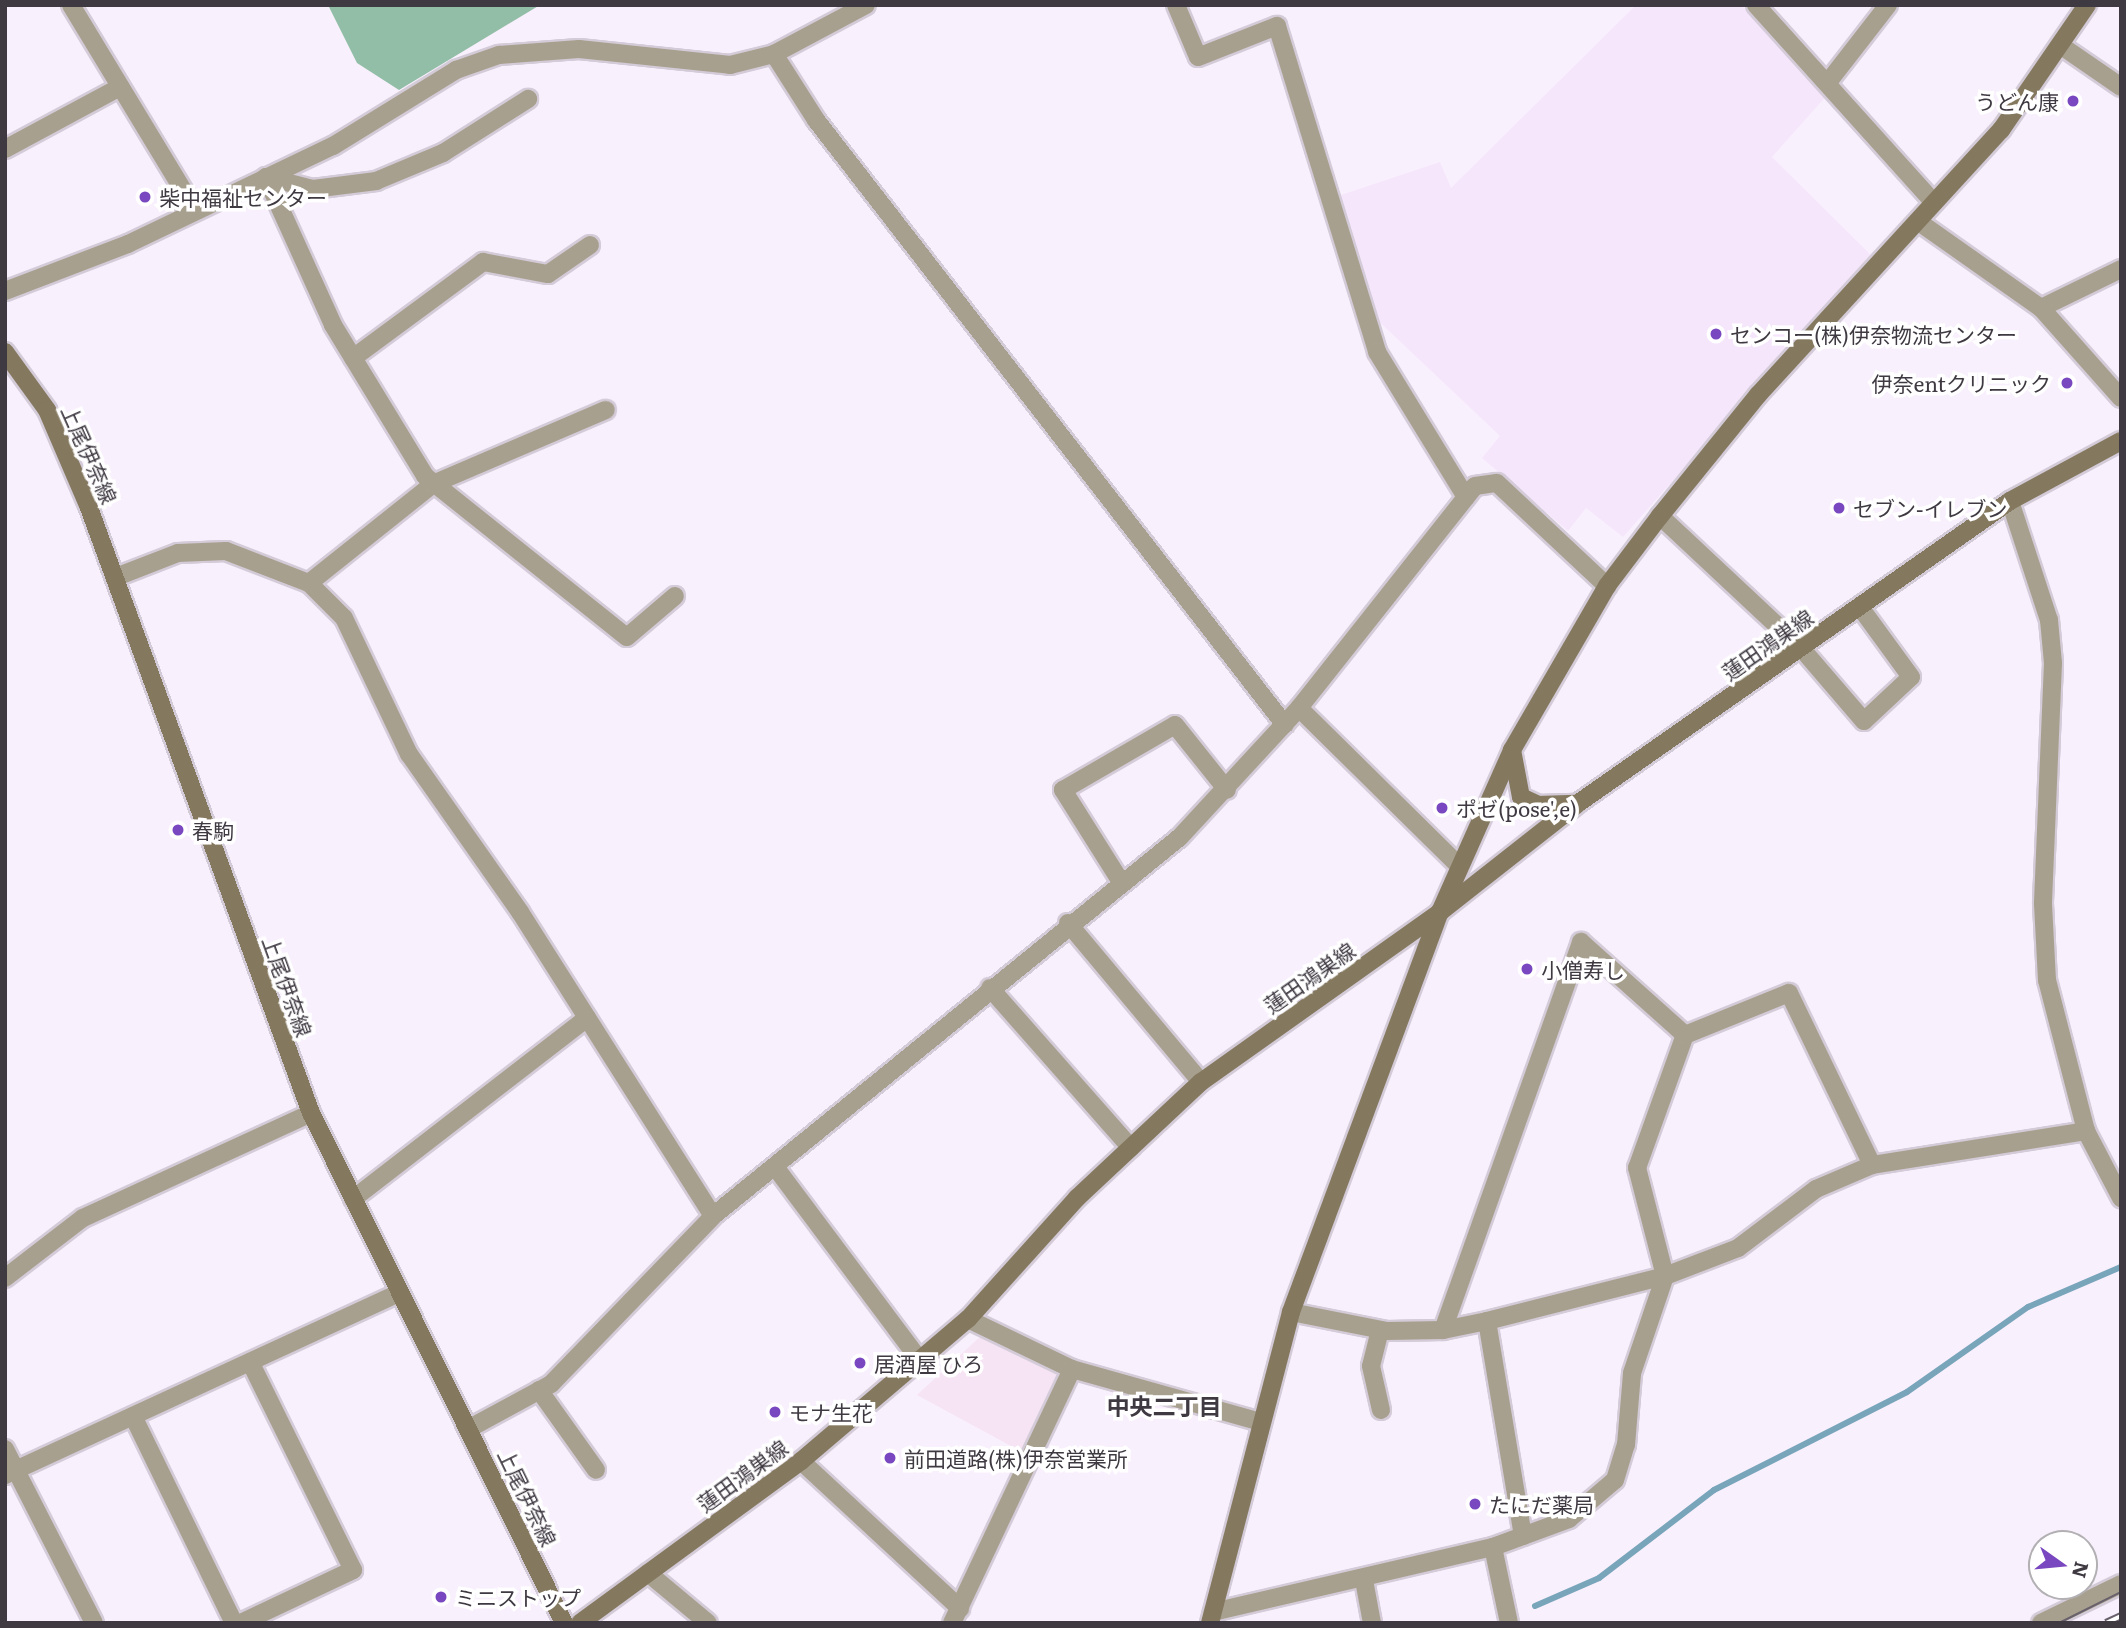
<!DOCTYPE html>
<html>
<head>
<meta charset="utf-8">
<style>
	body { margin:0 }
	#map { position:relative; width:2126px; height:1628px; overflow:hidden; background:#f9f0fd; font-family:Literata,"Noto Sans JP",serif }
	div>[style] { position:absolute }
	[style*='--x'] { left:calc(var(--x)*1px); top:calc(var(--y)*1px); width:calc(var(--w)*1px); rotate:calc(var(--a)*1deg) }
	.commercial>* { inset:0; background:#f6e3f4 }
	.built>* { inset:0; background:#f5e6fc }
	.forest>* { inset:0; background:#92bea7 }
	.stream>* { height:6px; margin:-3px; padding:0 3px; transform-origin:3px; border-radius:3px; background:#79a5bb }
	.roads { filter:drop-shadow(2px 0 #d4cbd8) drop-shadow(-2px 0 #d4cbd8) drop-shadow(0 2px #d4cbd8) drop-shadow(0 -2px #d4cbd8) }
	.street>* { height:18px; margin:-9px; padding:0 9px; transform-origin:9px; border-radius:9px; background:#a8a08f }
	.secondary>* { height:18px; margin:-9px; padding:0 9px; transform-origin:9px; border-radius:9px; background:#84785f }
	.tram>* { height:2px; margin:-1px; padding:0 1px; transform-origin:1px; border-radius:1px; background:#68616b }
	.rail>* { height:8px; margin-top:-4px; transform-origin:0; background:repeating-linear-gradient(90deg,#fff 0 16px,#68616b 0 32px); box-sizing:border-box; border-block:2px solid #68616b }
	.dots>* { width:19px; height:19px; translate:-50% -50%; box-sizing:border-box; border:4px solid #fff; border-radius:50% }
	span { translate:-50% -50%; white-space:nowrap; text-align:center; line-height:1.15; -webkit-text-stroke:7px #fff; paint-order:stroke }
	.poi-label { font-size:21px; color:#3f3942 }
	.right { translate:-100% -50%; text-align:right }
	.left { translate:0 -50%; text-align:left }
	.street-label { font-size:21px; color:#3f3942 }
	.neighbourhood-label { font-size:23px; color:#3f3942; font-weight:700 }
	.frame { position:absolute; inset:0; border:7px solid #3f3942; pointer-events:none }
	.north { position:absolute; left:2028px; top:1530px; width:70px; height:70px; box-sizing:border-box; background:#fff; border:2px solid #b2b0b3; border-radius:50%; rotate:105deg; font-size:19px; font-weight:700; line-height:28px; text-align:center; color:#3f3942 }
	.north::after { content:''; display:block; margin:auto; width:24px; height:32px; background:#7947bf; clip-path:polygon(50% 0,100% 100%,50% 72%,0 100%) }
</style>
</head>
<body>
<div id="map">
	<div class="commercial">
		<i style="clip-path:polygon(982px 1335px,1055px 1367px,1059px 1376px,1022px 1452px,917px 1395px)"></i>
	</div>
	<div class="built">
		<i style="clip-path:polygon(1636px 5px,1741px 5px,1829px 93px,1772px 157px,1872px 256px,1623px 537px,1586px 508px,1568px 531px,1482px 458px,1500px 436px,1370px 313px,1335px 197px,1440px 162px,1451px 188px)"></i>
	</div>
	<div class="forest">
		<i style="clip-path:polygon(328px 5px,540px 5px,399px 90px,357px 63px)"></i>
	</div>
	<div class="stream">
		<i style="--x:1535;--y:1606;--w:70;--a:-23.6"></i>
		<i style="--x:1599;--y:1578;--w:145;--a:-37.4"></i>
		<i style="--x:1714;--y:1490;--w:216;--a:-26.9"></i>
		<i style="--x:1907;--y:1392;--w:148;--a:-35.1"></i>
		<i style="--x:2028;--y:1307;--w:101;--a:-23.3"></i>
	</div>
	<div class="roads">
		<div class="street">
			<i style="--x:71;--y:5;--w:240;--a:58.8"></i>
			<i style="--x:1176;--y:5;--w:56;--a:67.1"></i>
			<i style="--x:1198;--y:57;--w:85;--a:-21.4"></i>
			<i style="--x:1277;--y:26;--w:341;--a:72.9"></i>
			<i style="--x:1377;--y:352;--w:170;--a:58.5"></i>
			<i style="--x:1756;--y:5;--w:266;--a:48"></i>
			<i style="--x:2060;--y:45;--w:74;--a:34.5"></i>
			<i style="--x:774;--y:54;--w:78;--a:57.5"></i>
			<i style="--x:816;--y:120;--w:765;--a:52.22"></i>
			<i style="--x:1829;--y:81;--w:96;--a:-52.2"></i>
			<i style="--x:5;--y:149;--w:131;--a:-28.3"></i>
			<i style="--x:266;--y:177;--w:162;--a:65.6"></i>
			<i style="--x:333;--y:325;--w:177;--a:58.6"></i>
			<i style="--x:425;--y:476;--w:258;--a:38.6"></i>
			<i style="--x:627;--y:637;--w:63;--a:-40.5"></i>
			<i style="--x:266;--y:177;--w:49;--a:14.3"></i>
			<i style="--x:313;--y:189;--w:64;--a:-7.2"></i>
			<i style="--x:376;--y:181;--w:73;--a:-22.7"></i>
			<i style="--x:443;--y:153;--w:101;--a:-32.4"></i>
			<i style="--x:1919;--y:222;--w:149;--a:35.2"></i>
			<i style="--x:2041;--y:308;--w:120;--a:48.4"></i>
			<i style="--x:5;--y:291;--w:132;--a:-20.9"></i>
			<i style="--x:128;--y:244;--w:227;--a:-25.6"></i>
			<i style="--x:333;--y:146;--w:145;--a:-31.7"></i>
			<i style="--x:456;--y:70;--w:46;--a:-19.2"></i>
			<i style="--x:499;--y:55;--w:80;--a:-4.3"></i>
			<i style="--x:579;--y:49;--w:152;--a:6"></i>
			<i style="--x:730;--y:65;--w:45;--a:-14"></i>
			<i style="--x:774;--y:54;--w:104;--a:-28"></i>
			<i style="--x:2041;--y:308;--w:89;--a:-26"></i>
			<i style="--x:353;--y:358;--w:162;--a:-36.4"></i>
			<i style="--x:483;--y:262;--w:66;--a:10.5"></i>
			<i style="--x:548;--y:274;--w:51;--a:-34.6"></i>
			<i style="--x:2010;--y:501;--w:125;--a:71.9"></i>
			<i style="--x:2049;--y:620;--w:43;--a:84.7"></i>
			<i style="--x:2053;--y:663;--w:241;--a:92.4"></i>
			<i style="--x:2043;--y:904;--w:76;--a:87"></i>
			<i style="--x:2047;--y:980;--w:156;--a:75.5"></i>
			<i style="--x:2086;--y:1131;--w:76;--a:62.4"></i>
			<i style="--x:1660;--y:516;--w:195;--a:43.1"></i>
			<i style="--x:1802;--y:649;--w:95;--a:49.3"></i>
			<i style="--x:1864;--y:721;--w:64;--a:-43.1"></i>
			<i style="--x:1911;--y:677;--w:87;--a:-126.1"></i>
			<i style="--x:116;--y:577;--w:66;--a:-21.2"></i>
			<i style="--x:178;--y:553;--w:48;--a:-2.4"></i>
			<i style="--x:226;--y:551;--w:89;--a:21.1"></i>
			<i style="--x:309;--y:583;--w:49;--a:45"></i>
			<i style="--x:344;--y:618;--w:151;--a:64.5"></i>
			<i style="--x:409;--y:754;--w:193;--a:54.9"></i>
			<i style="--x:520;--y:912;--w:360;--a:57.6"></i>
			<i style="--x:309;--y:583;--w:159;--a:-38.6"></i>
			<i style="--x:433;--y:484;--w:188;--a:-23.2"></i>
			<i style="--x:1299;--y:708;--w:225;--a:44.6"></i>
			<i style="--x:1121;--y:882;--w:109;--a:-122.2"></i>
			<i style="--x:1063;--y:790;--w:129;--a:-30.1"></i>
			<i style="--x:1175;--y:725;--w:83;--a:51.3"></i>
			<i style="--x:1068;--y:923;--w:207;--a:50.1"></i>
			<i style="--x:990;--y:988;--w:213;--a:48.6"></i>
			<i style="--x:776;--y:1168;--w:239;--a:53.2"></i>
			<i style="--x:353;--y:1199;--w:296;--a:-37.7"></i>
			<i style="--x:5;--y:1278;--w:98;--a:-37.6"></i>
			<i style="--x:83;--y:1218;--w:251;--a:-24.7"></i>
			<i style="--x:1291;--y:1312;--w:98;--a:11.2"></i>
			<i style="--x:1387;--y:1331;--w:56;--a:-1"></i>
			<i style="--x:1443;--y:1330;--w:45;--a:-11.6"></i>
			<i style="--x:1487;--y:1321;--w:184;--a:-14.2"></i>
			<i style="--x:1665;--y:1276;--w:78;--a:-21"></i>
			<i style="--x:1738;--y:1248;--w:98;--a:-37.1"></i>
			<i style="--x:1816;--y:1189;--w:61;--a:-23.2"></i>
			<i style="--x:1872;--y:1165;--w:217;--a:-9"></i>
			<i style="--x:968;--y:1319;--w:115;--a:25.7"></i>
			<i style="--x:1072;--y:1369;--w:195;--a:15.7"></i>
			<i style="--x:1487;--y:1321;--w:218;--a:80.5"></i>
			<i style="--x:1380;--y:1330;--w:37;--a:104"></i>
			<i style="--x:1371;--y:1366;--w:45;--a:77.2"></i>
			<i style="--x:1443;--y:1330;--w:412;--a:-70.4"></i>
			<i style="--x:1581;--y:942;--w:140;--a:41.8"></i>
			<i style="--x:539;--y:1390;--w:98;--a:54.5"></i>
			<i style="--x:133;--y:1416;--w:230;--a:64"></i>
			<i style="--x:470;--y:1428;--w:92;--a:-28.5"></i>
			<i style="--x:551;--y:1384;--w:233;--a:-46"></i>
			<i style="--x:713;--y:1216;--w:601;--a:-39.06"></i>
			<i style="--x:1180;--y:837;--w:176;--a:-47.3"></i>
			<i style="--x:1299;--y:708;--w:283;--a:-51.6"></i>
			<i style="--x:1475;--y:486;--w:22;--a:-8"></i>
			<i style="--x:1497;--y:483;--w:151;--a:43.1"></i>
			<i style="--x:5;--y:1449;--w:195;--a:62.9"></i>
			<i style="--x:801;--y:1461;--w:217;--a:42.8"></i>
			<i style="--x:5;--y:1475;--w:433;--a:-24.8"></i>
			<i style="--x:1493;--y:1547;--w:78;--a:78.1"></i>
			<i style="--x:648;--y:1573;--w:78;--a:39.8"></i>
			<i style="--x:1364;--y:1580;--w:44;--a:79.5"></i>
			<i style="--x:1213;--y:1612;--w:287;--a:-13.1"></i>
			<i style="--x:1493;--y:1547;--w:81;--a:-20.2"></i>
			<i style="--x:1569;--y:1519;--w:60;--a:-40.3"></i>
			<i style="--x:1615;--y:1480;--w:37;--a:-73"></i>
			<i style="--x:1626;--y:1445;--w:72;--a:-85.2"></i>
			<i style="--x:1632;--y:1373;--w:102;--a:-71.2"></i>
			<i style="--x:1665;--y:1276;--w:112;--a:-104.5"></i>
			<i style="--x:1637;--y:1168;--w:141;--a:-70.2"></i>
			<i style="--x:1685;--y:1035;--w:112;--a:-22"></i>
			<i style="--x:1789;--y:993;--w:191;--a:64.2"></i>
			<i style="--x:241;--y:1623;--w:124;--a:-25.3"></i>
			<i style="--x:353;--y:1570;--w:232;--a:-116.3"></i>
			<i style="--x:952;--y:1623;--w:281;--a:-64.7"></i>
			<i style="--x:2041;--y:1623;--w:89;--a:-26"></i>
		</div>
		<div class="secondary">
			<i style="--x:5;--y:352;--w:72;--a:54.1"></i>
			<i style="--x:47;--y:410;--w:103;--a:66.7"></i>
			<i style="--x:88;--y:505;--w:648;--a:69.86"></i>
			<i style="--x:311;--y:1113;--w:569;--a:63.61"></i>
			<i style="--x:1512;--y:750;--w:48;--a:79.2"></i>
			<i style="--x:1521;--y:797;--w:19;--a:25"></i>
			<i style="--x:1538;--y:805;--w:38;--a:-2"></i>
			<i style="--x:580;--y:1623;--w:274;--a:-36.2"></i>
			<i style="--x:801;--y:1461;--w:219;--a:-40.4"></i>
			<i style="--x:968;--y:1319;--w:163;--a:-48"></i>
			<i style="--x:1077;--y:1198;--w:170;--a:-43.1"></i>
			<i style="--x:1201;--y:1082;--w:293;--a:-35.4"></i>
			<i style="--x:1440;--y:912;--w:174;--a:-38.2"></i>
			<i style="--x:1577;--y:804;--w:528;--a:-34.98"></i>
			<i style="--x:2010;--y:501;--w:126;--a:-28.4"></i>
			<i style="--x:1210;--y:1623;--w:321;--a:-75.4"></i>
			<i style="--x:1291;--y:1312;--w:427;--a:-69.6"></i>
			<i style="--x:1440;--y:912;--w:177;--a:-66"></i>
			<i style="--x:1512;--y:750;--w:190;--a:-59.9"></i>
			<i style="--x:1607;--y:586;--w:88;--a:-52.9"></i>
			<i style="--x:1660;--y:516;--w:156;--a:-51"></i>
			<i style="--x:1758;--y:395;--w:360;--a:-47.5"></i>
			<i style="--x:2001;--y:130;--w:152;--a:-55.5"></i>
		</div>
	</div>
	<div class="tram">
		<i style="--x:2059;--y:1623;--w:69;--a:-26.6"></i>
	</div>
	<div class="rail">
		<i style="--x:2106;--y:1623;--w:17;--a:-25"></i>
	</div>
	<div class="dots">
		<i style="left:2073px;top:101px;background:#7947bf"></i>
		<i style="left:145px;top:197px;background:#7947bf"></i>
		<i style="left:1716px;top:334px;background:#7947bf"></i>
		<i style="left:2067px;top:383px;background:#7947bf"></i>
		<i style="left:1839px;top:508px;background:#7947bf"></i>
		<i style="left:1442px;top:808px;background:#7947bf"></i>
		<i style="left:178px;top:830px;background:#7947bf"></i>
		<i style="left:1527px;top:969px;background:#7947bf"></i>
		<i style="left:860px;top:1363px;background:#7947bf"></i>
		<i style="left:775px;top:1412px;background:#7947bf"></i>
		<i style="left:890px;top:1458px;background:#7947bf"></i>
		<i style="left:1475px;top:1504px;background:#7947bf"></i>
		<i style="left:441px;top:1597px;background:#7947bf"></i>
	</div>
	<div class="poi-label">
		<span class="right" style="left:2059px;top:101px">うどん康</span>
		<span class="left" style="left:159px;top:197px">柴中福祉センター</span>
		<span class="left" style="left:1730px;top:334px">センコー(株)伊奈物流センター</span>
		<span class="right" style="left:2051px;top:383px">伊奈entクリニック</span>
		<span class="left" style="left:1853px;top:508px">セブン-イレブン</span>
		<span class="left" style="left:1456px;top:808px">ポゼ(pose',e)</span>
		<span class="left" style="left:192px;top:830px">春駒</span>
		<span class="left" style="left:1541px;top:969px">小僧寿し</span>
		<span class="left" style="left:874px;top:1363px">居酒屋 ひろ</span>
		<span class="left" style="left:789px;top:1412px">モナ生花</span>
		<span class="left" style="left:904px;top:1458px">前田道路(株)伊奈営業所</span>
		<span class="left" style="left:1489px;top:1504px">たにだ薬局</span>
		<span class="left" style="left:455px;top:1597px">ミニストップ</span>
	</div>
	<div class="street-label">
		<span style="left:90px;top:454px;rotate:66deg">上尾伊奈線</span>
		<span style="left:1767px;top:644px;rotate:-35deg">蓮田鴻巣線</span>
		<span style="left:1309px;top:977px;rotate:-35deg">蓮田鴻巣線</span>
		<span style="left:288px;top:986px;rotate:70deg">上尾伊奈線</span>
		<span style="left:742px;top:1475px;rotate:-36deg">蓮田鴻巣線</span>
		<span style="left:528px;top:1497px;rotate:64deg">上尾伊奈線</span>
	</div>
	<div class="neighbourhood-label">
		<span style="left:1164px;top:1405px">中央二丁目</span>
	</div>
	<div class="frame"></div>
	<div class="north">N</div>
</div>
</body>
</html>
